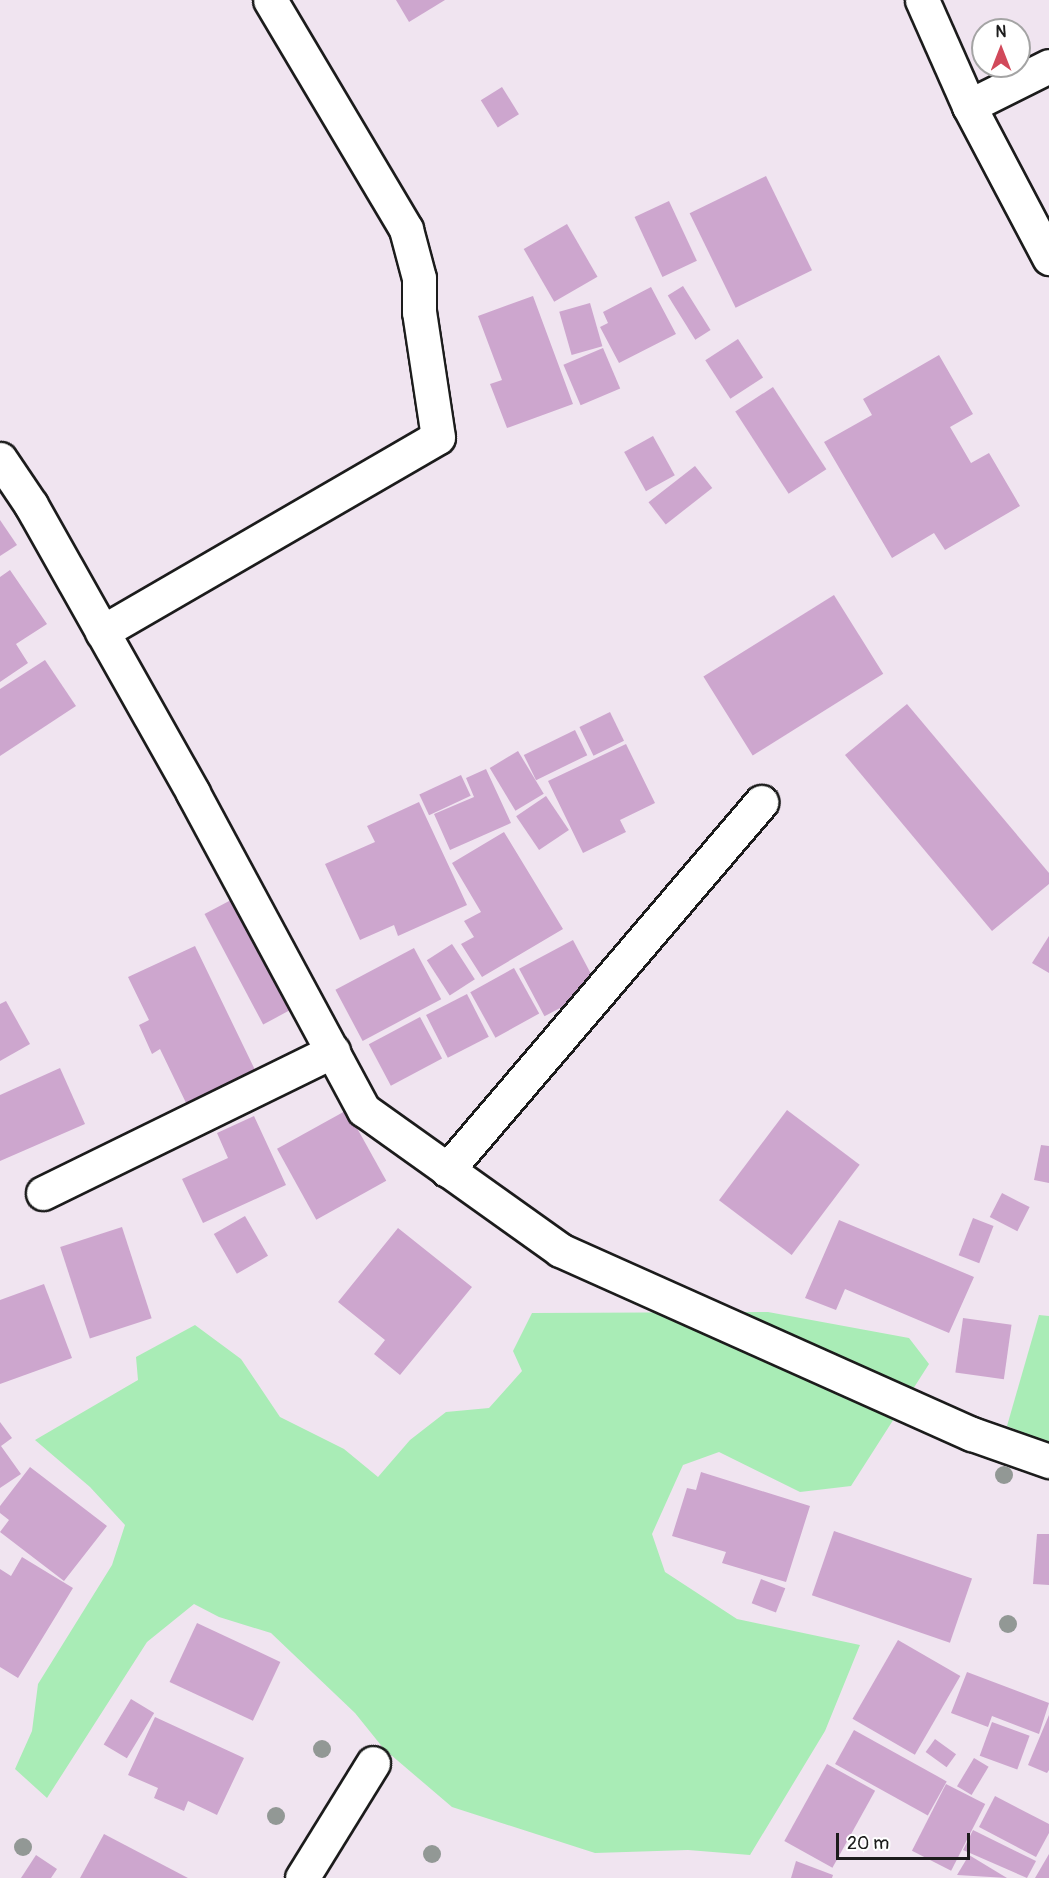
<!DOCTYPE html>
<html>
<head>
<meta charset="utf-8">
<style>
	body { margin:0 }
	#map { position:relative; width:1049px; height:1878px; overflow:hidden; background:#f0e4f0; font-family:Pangolin,sans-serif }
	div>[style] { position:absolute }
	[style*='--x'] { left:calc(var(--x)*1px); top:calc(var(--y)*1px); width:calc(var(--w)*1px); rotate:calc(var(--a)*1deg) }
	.green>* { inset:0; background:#a9ecb6 }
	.building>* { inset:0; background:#cda6ce; transform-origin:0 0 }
	.roads { filter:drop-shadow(2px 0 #1c1c1c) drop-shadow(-2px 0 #1c1c1c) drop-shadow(0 2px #1c1c1c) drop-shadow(0 -2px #1c1c1c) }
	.minor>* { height:33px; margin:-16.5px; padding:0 16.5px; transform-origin:16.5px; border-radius:16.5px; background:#fff }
	.trees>* { width:18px; height:18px; margin:-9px; border-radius:50%; background:#929895 }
	span { translate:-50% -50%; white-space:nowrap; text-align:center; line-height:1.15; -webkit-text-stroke:4.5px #fff; paint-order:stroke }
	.north { position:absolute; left:971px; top:18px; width:60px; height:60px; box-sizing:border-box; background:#fff; border:2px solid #a4a4a4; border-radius:50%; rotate:0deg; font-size:16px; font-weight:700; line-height:24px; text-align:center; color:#1c1c1c }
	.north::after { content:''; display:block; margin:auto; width:21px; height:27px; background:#d1495b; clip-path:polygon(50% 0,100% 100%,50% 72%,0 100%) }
	.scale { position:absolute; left:836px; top:1833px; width:134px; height:27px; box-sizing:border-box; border:3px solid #1c1c1c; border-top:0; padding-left:8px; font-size:18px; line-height:21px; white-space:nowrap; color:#1c1c1c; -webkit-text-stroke:4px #fff; paint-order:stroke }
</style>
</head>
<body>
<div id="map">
	<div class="green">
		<i style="clip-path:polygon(768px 1312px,909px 1338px,929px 1364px,851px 1486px,800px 1492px,719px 1452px,683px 1465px,652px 1534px,665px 1572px,737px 1619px,860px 1645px,825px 1731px,750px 1855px,688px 1850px,595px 1853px,452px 1807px,384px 1749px,355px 1713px,271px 1633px,219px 1617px,194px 1604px,147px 1642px,47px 1798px,15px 1769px,32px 1731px,38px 1684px,112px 1565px,125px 1525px,90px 1487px,35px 1440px,138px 1380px,136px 1357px,195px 1325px,241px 1359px,280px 1417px,344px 1449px,378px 1477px,410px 1440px,446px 1412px,489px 1408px,522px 1371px,513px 1351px,532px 1313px)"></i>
		<i style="clip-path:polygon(1039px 1315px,1049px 1316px,1049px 1443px,1007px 1426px)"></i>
	</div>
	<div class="building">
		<i style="clip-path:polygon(396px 0,445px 0,409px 22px)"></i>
		<i style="left:502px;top:87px;width:32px;height:25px;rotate:58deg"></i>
		<i style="left:766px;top:176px;width:105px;height:85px;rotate:64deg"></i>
		<i style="left:669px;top:201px;width:66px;height:38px;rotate:65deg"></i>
		<i style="left:567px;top:224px;width:61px;height:50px;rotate:60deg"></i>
		<i style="left:683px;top:286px;width:52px;height:18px;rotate:58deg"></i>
		<i style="clip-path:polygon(651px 287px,676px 334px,619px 363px,600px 327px,608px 323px,603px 312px)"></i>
		<i style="clip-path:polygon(533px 296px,573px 404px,507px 428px,490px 384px,502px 380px,478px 316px)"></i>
		<i style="left:590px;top:303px;width:45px;height:32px;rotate:74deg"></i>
		<i style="left:738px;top:339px;width:46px;height:39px;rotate:57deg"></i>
		<i style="left:603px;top:348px;width:44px;height:43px;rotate:67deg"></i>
		<i style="clip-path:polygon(939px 355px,973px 414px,950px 427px,971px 463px,989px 453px,1020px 506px,945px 550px,934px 533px,892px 558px,824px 442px,872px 415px,863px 399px)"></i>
		<i style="left:773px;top:387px;width:98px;height:45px;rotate:57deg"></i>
		<i style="left:653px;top:436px;width:45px;height:33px;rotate:61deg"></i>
		<i style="left:695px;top:466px;width:28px;height:59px;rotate:52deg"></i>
		<i style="clip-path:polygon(0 520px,17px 545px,0 556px)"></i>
		<i style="clip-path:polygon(10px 570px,47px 624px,16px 644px,28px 663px,0 682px,0 577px)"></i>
		<i style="left:834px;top:595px;width:93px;height:154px;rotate:58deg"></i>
		<i style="clip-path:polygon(45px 660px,76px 706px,0 756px,0 689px)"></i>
		<i style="clip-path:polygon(907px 704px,1049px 873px,1049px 884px,992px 931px,845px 755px)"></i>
		<i style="left:610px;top:712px;width:32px;height:34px;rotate:64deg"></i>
		<i style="left:575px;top:730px;width:28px;height:57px;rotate:64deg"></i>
		<i style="clip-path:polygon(626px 744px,655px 803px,620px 820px,626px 832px,583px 853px,548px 781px)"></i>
		<i style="left:518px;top:751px;width:50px;height:33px;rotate:59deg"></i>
		<i style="clip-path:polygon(486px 769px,511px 823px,450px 850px,434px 814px,474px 797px,466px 778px)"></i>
		<i style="left:461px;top:775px;width:23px;height:46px;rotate:65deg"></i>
		<i style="left:546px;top:796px;width:41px;height:36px;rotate:56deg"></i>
		<i style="clip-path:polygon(419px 802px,467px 905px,398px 936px,394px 925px,360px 940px,325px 864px,375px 842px,367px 826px)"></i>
		<i style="clip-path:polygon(504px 832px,563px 929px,482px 977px,461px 944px,474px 937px,464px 921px,481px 912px,452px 863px)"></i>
		<i style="left:231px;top:900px;width:125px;height:30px;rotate:62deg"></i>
		<i style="clip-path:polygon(1049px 936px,1049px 973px,1032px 963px)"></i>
		<i style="left:573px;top:940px;width:54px;height:61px;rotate:62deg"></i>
		<i style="left:452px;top:944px;width:42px;height:30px;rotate:57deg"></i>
		<i style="clip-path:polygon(195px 946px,257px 1074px,188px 1107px,160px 1049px,152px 1054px,139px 1025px,149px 1020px,128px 977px)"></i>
		<i style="left:414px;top:948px;width:58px;height:89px;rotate:62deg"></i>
		<i style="left:514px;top:968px;width:52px;height:50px;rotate:61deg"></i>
		<i style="left:467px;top:994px;width:48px;height:46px;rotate:63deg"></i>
		<i style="clip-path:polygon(6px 1001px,30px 1044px,0 1061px,0 1004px)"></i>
		<i style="left:420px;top:1017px;width:47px;height:58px;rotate:62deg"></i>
		<i style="clip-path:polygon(60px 1068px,85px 1124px,0 1161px,0 1095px)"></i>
		<i style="left:347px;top:1110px;width:81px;height:80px;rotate:61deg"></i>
		<i style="left:787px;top:1110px;width:91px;height:113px;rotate:37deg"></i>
		<i style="clip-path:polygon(254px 1116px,286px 1185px,203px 1223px,182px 1179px,228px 1158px,217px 1133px)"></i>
		<i style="clip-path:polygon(1041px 1145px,1049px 1146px,1049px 1183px,1034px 1180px)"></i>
		<i style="left:1002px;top:1193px;width:31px;height:27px;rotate:27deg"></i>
		<i style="left:245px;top:1216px;width:46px;height:36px;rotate:60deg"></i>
		<i style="left:973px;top:1218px;width:22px;height:40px;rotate:21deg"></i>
		<i style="clip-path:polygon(839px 1220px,974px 1277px,949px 1333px,845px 1289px,836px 1310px,805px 1298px)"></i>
		<i style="left:122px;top:1227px;width:96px;height:65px;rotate:72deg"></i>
		<i style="clip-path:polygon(398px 1228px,472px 1287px,400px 1375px,374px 1354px,385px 1340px,338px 1302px)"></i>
		<i style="clip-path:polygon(44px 1284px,72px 1358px,0 1384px,0 1300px)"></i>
		<i style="left:963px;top:1318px;width:49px;height:55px;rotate:8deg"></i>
		<i style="clip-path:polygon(0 1422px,12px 1438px,1px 1446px,21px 1474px,0 1488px)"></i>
		<i style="clip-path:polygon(30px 1467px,107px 1526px,64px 1581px,0 1532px,9px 1520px,0 1513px,0 1506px)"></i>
		<i style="clip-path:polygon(701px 1472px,810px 1506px,786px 1582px,722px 1563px,726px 1552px,672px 1536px,687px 1488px,696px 1490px)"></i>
		<i style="left:834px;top:1531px;width:146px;height:68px;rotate:19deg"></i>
		<i style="clip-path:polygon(1037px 1534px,1049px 1534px,1049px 1585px,1033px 1584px)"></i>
		<i style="clip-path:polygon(22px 1557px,73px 1588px,18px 1678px,0 1667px,0 1569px,11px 1576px)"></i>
		<i style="left:761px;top:1579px;width:26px;height:26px;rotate:21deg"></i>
		<i style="left:197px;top:1623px;width:92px;height:65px;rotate:25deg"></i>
		<i style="left:898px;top:1640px;width:72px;height:91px;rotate:30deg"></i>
		<i style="clip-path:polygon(967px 1672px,1049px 1703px,1039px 1734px,992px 1716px,988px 1727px,951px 1713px)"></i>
		<i style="left:131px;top:1699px;width:27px;height:53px;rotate:31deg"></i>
		<i style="clip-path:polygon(1049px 1715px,1049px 1770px,1047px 1773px,1028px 1765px)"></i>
		<i style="clip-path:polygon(155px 1717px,244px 1758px,217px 1815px,188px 1801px,184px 1811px,154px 1798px,158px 1788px,128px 1775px)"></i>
		<i style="left:992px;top:1722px;width:40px;height:36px;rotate:20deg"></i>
		<i style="left:854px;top:1730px;width:106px;height:39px;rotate:29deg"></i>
		<i style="left:935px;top:1739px;width:26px;height:16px;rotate:36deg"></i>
		<i style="left:974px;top:1758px;width:17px;height:33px;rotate:31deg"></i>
		<i style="left:827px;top:1764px;width:55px;height:88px;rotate:29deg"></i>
		<i style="left:946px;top:1784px;width:44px;height:75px;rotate:27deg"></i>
		<i style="clip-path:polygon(995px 1796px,1049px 1824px,1049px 1833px,1036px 1857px,979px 1827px)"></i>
		<i style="clip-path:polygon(973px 1830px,1036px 1861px,1027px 1878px,963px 1850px)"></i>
		<i style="clip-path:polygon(104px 1834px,188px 1878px,80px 1878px)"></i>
		<i style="clip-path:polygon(1049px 1854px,1049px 1878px,1035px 1878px)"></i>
		<i style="clip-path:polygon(36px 1855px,57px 1869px,51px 1878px,21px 1878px)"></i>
		<i style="clip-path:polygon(969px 1855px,1007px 1878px,957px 1875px)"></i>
		<i style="clip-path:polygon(796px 1861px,833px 1875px,832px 1878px,791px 1878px)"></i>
	</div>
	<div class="roads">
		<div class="minor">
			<i style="--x:922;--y:0;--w:116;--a:66.1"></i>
			<i style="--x:969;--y:106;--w:172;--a:62.2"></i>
			<i style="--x:969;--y:106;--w:89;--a:-26.6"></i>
			<i style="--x:0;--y:459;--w:55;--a:56"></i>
			<i style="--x:31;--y:505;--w:330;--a:60.6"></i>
			<i style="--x:193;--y:793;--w:360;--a:61.7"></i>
			<i style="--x:364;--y:1110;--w:241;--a:35.5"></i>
			<i style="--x:560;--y:1250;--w:451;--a:24.1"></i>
			<i style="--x:972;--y:1434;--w:82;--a:19.3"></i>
			<i style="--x:102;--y:632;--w:388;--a:-30.1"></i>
			<i style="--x:438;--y:437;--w:126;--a:-98.6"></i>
			<i style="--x:419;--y:312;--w:34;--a:-90"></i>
			<i style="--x:419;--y:278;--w:51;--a:-104.9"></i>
			<i style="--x:406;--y:229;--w:266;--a:-120.7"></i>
			<i style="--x:447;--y:1170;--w:484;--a:-49.5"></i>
			<i style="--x:43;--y:1193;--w:323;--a:-26.1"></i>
			<i style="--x:302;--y:1878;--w:135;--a:-58.3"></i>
		</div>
	</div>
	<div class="trees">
		<i style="left:1004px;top:1475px"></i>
		<i style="left:1008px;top:1624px"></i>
		<i style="left:322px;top:1749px"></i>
		<i style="left:276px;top:1816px"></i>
		<i style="left:23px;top:1847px"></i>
		<i style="left:432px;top:1854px"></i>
	</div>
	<div class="north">N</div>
	<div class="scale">20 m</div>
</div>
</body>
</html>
